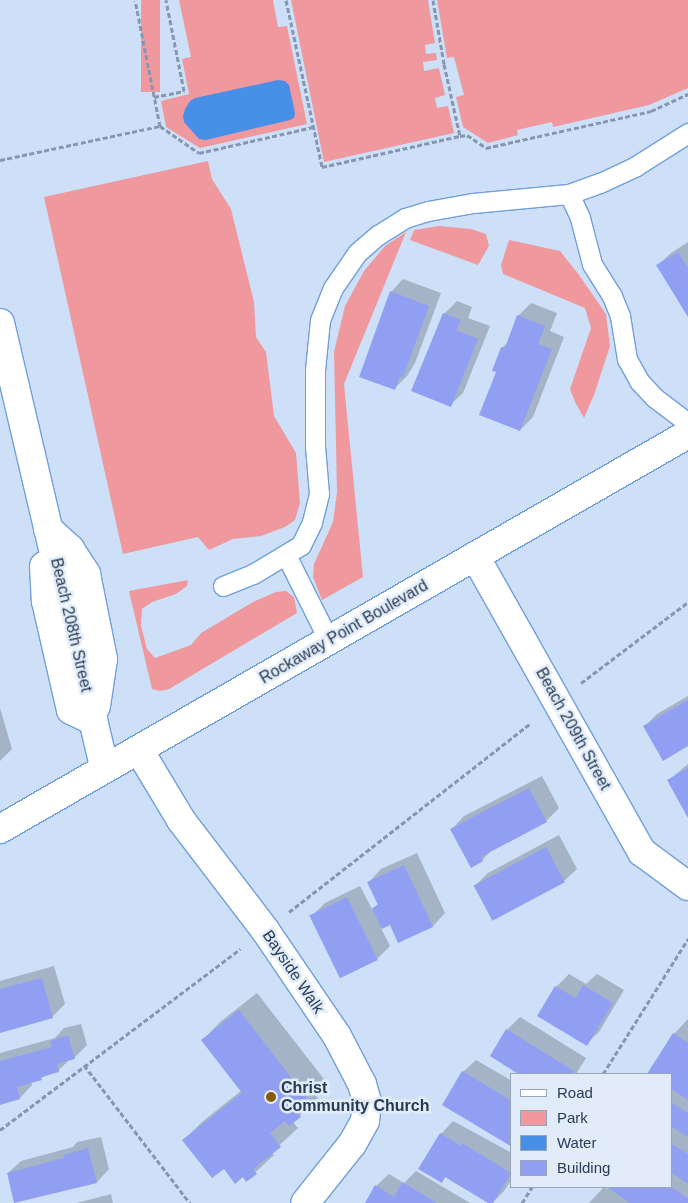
<!DOCTYPE html>
<html>
<head>
<meta charset="utf-8">
<style>
	body { margin:0 }
	#map { position:relative; width:688px; height:1203px; overflow:hidden; background:#cde0f8; font-family:Helvetica,sans-serif }
	div>[style] { position:absolute }
	[style*='--x'] { left:calc(var(--x)*1px); top:calc(var(--y)*1px); width:calc(var(--w)*1px); rotate:calc(var(--a)*1deg) }
	.green>* { inset:0; background:#ef989e; transform-origin:0 0 }
	.water>* { inset:0; background:#488fe8 }
	.shadow>* { inset:0; background:#0003 }
	.building>* { inset:0; background:#919ff2; transform-origin:0 0 }
	.path>* { height:3px; margin-top:-1.5px; transform-origin:0; background:repeating-linear-gradient(90deg,#8497af 0 5px,transparent 0 7.5px) }
	.roads { filter:drop-shadow(1px 0 #729fda) drop-shadow(-1px 0 #729fda) drop-shadow(0 1px #729fda) drop-shadow(0 -1px #729fda) }
	.lane>* { height:19px; margin:-9.5px; padding:0 9.5px; transform-origin:9.5px; border-radius:9.5px; background:#fff }
	.street>* { height:28px; margin:-14px; padding:0 14px; transform-origin:14px; border-radius:14px; background:#fff }
	.secondary>* { height:28px; margin:-14px; padding:0 14px; transform-origin:14px; border-radius:14px; background:#fff }
	.dots>* { width:14px; height:14px; translate:-50% -50%; box-sizing:border-box; border:2px solid #e2ecf8; border-radius:50% }
	span { translate:-50% -50%; white-space:nowrap; text-align:center; line-height:1.15; -webkit-text-stroke:5px #e2ecf8; paint-order:stroke }
	.street-label { font-size:16px; color:#283b54 }
	.poi-label { font-size:16px; color:#283b54; font-weight:700 }
	.left { translate:0 -50%; text-align:left }
	.legend { position:absolute; left:510px; top:1073px; width:162px; height:115px; box-sizing:border-box; background:#e2ecf8; border:1px solid #98a5b6; margin:0; padding:6px 9px; list-style:none; font-size:15px; color:#283b54 }
	.legend li { display:flex; align-items:center; gap:10px; height:25px }
	.legend b { width:25px; border:1px solid #98a5b6 }
</style>
</head>
<body>
<div id="map">
	<div class="green">
		<i style="left:141px;top:0;width:19px;height:92px"></i>
		<i style="clip-path:polygon(179px 0,273px 0,278px 27px,287px 26px,307px 124px,200px 148px,166px 127px,161px 101px,189px 94px,182px 59px,191px 57px)"></i>
		<i style="clip-path:polygon(291px 0,428px 0,435px 43px,425px 45px,426px 54px,436px 53px,437px 60px,423px 62px,424px 71px,439px 68px,445px 95px,435px 98px,437px 108px,448px 106px,454px 133px,324px 162px)"></i>
		<i style="clip-path:polygon(437px 0,688px 0,688px 88px,649px 105px,553px 127px,552px 122px,517px 130px,518px 135px,488px 143px,463px 127px,456px 97px,464px 95px,454px 57px,447px 58px)"></i>
		<i style="clip-path:polygon(208px 161px,212px 179px,231px 209px,254px 302px,256px 337px,266px 352px,274px 416px,296px 453px,300px 503px,295px 520px,285px 527px,261px 536px,233px 539px,209px 550px,198px 537px,123px 554px,44px 197px)"></i>
		<i style="clip-path:polygon(439px 226px,471px 229px,486px 234px,489px 246px,478px 265px,410px 240px,414px 230px)"></i>
		<i style="clip-path:polygon(406px 232px,344px 384px,363px 577px,322px 600px,313px 577px,314px 564px,333px 522px,337px 492px,334px 352px,345px 306px,364px 271px,385px 246px)"></i>
		<i style="clip-path:polygon(509px 240px,560px 251px,579px 275px,606px 314px,610px 346px,594px 395px,584px 418px,575px 402px,570px 389px,591px 328px,585px 308px,503px 274px,501px 265px)"></i>
		<i style="clip-path:polygon(188px 580px,187px 586px,176px 594px,152px 602px,142px 609px,141px 626px,147px 649px,155px 658px,191px 645px,201px 633px,253px 602px,276px 592px,286px 591px,294px 597px,297px 613px,169px 689px,160px 691px,152px 689px,129px 591px)"></i>
	</div>
	<div class="water">
		<i style="clip-path:polygon(278px 80px,285px 81px,289px 85px,295px 113px,294px 118px,290px 120px,206px 140px,199px 139px,184px 122px,183px 116px,185px 109px,190px 101px,195px 98px)"></i>
	</div>
	<div class="shadow">
		<i style="clip-path:polygon(688px 242px,688px 314px,658px 265px,671px 253px)"></i>
		<i style="clip-path:polygon(403px 279px,441px 293px,415px 363px,407px 376px,394px 389px,391px 292px)"></i>
		<i style="clip-path:polygon(457px 301px,472px 307px,468px 318px,490px 326px,463px 393px,450px 405px,444px 314px)"></i>
		<i style="clip-path:polygon(531px 303px,557px 313px,550px 331px,564px 337px,533px 417px,520px 430px,497px 371px,502px 348px,509px 341px,518px 316px)"></i>
		<i style="clip-path:polygon(688px 696px,688px 744px,645px 726px,657px 714px)"></i>
		<i style="clip-path:polygon(0 708px,12px 749px,0 761px)"></i>
		<i style="clip-path:polygon(688px 764px,688px 815px,669px 780px)"></i>
		<i style="clip-path:polygon(542px 776px,559px 808px,546px 821px,493px 849px,482px 860px,452px 829px,464px 816px)"></i>
		<i style="clip-path:polygon(559px 835px,577px 869px,564px 881px,475px 886px,488px 873px)"></i>
		<i style="clip-path:polygon(417px 853px,445px 913px,433px 926px,399px 941px,390px 923px,381px 928px,390px 946px,377px 959px,342px 976px,312px 916px,325px 903px,360px 886px,372px 909px,379px 903px,369px 882px,381px 869px)"></i>
		<i style="clip-path:polygon(54px 966px,65px 1004px,53px 1016px,0 1032px,0 981px)"></i>
		<i style="clip-path:polygon(569px 974px,586px 984px,597px 974px,624px 990px,599px 1032px,586px 1044px,556px 987px)"></i>
		<i style="clip-path:polygon(257px 993px,327px 1083px,315px 1095px,318px 1098px,293px 1122px,298px 1128px,272px 1152px,274px 1155px,247px 1180px,243px 1175px,224px 1167px,184px 1140px,202px 1122px,242px 1090px,203px 1040px,220px 1022px)"></i>
		<i style="clip-path:polygon(520px 1017px,586px 1058px,576px 1074px,521px 1074px,491px 1056px,507px 1030px)"></i>
		<i style="clip-path:polygon(688px 1019px,688px 1203px,589px 1203px,604px 1187px,607px 1189px,609px 1187px,672px 1187px,672px 1074px,649px 1074px,674px 1034px)"></i>
		<i style="clip-path:polygon(81px 1024px,87px 1045px,74px 1058px,70px 1059px,58px 1071px,31px 1082px,32px 1085px,20px 1098px,0 1104px,0 1053px,55px 1038px,64px 1028px)"></i>
		<i style="clip-path:polygon(476px 1060px,512px 1081px,512px 1146px,463px 1072px)"></i>
		<i style="clip-path:polygon(453px 1121px,512px 1153px,512px 1179px,504px 1191px,492px 1203px,446px 1176px,441px 1181px,441px 1134px)"></i>
		<i style="clip-path:polygon(101px 1137px,109px 1169px,97px 1182px,8px 1173px,21px 1161px,73px 1147px,77px 1142px)"></i>
		<i style="clip-path:polygon(416px 1171px,470px 1203px,367px 1203px,376px 1186px,389px 1174px,404px 1183px)"></i>
		<i style="clip-path:polygon(111px 1194px,113px 1203px,77px 1203px)"></i>
	</div>
	<div class="building">
		<i style="clip-path:polygon(678px 252px,688px 268px,688px 317px,656px 265px)"></i>
		<i style="clip-path:polygon(390px 291px,429px 306px,403px 377px,400px 376px,395px 390px,359px 377px)"></i>
		<i style="clip-path:polygon(443px 313px,461px 320px,456px 330px,478px 339px,451px 407px,411px 391px)"></i>
		<i style="clip-path:polygon(517px 315px,545px 326px,538px 344px,552px 349px,520px 431px,479px 415px,496px 372px,492px 371px,501px 347px,505px 348px)"></i>
		<i style="clip-path:polygon(688px 700px,688px 746px,663px 761px,643px 726px)"></i>
		<i style="clip-path:polygon(688px 768px,688px 818px,667px 780px)"></i>
		<i style="clip-path:polygon(529px 788px,547px 822px,481px 857px,483px 861px,471px 868px,450px 829px)"></i>
		<i style="left:546px;top:847px;width:40px;height:82px;rotate:62deg"></i>
		<i style="clip-path:polygon(404px 865px,433px 927px,398px 943px,390px 925px,382px 929px,372px 908px,378px 905px,367px 882px)"></i>
		<i style="left:347px;top:897px;width:70px;height:42px;rotate:64deg"></i>
		<i style="clip-path:polygon(42px 978px,53px 1018px,0 1033px,0 989px)"></i>
		<i style="clip-path:polygon(583px 985px,613px 1003px,587px 1046px,537px 1016px,555px 986px,576px 998px)"></i>
		<i style="clip-path:polygon(239px 1010px,310px 1102px,297px 1112px,301px 1117px,289px 1126px,285px 1121px,270px 1133px,281px 1147px,253px 1169px,257px 1174px,246px 1182px,243px 1177px,235px 1184px,224px 1169px,212px 1178px,182px 1140px,242px 1093px,201px 1040px)"></i>
		<i style="clip-path:polygon(506px 1029px,574px 1071px,572px 1074px,518px 1074px,490px 1056px)"></i>
		<i style="clip-path:polygon(673px 1033px,688px 1043px,688px 1100px,672px 1090px,672px 1074px,647px 1074px)"></i>
		<i style="clip-path:polygon(68px 1035px,75px 1059px,57px 1064px,59px 1072px,41px 1077px,42px 1080px,17px 1087px,20px 1099px,0 1105px,0 1061px,52px 1047px,50px 1041px)"></i>
		<i style="clip-path:polygon(462px 1071px,512px 1101px,512px 1147px,442px 1105px)"></i>
		<i style="clip-path:polygon(672px 1103px,688px 1113px,688px 1137px,672px 1127px)"></i>
		<i style="clip-path:polygon(440px 1133px,461px 1146px,462px 1143px,511px 1173px,493px 1203px,488px 1203px,445px 1177px,442px 1183px,418px 1169px)"></i>
		<i style="clip-path:polygon(672px 1144px,688px 1154px,688px 1184px,672px 1173px)"></i>
		<i style="clip-path:polygon(88px 1148px,97px 1183px,14px 1203px,7px 1173px,64px 1158px,63px 1155px)"></i>
		<i style="clip-path:polygon(402px 1182px,437px 1203px,365px 1203px,375px 1185px,394px 1197px)"></i>
		<i style="clip-path:polygon(607px 1187px,671px 1187px,688px 1198px,688px 1203px,630px 1203px)"></i>
	</div>
	<div class="path">
		<i style="--x:286;--y:0;--w:171;--a:77.8"></i>
		<i style="--x:322;--y:167;--w:141;--a:-12.7"></i>
		<i style="--x:433;--y:0;--w:65;--a:80.2"></i>
		<i style="--x:444;--y:64;--w:74;--a:77.5"></i>
		<i style="--x:460;--y:136;--w:7;--a:-8"></i>
		<i style="--x:467;--y:135;--w:23;--a:34"></i>
		<i style="--x:486;--y:148;--w:169;--a:-12.6"></i>
		<i style="--x:651;--y:111;--w:41;--a:-24.7"></i>
		<i style="--x:154;--y:97;--w:31;--a:-11"></i>
		<i style="--x:184;--y:91;--w:93;--a:-101.2"></i>
		<i style="--x:160;--y:126;--w:47;--a:34.7"></i>
		<i style="--x:199;--y:153;--w:117;--a:-12.8"></i>
		<i style="--x:0;--y:160;--w:164;--a:-12"></i>
		<i style="--x:160;--y:126;--w:128;--a:-101.2"></i>
		<i style="--x:581;--y:683;--w:134;--a:-37.1"></i>
		<i style="--x:289;--y:912;--w:307;--a:-38"></i>
		<i style="--x:84;--y:1065;--w:174;--a:52.5"></i>
		<i style="--x:603;--y:1074;--w:160;--a:-57.8"></i>
		<i style="--x:0;--y:1130;--w:301;--a:-37"></i>
		<i style="--x:522;--y:1203;--w:19;--a:-58"></i>
	</div>
	<div class="roads">
		<div class="lane">
			<i style="--x:569;--y:194;--w:26;--a:65"></i>
			<i style="--x:580;--y:218;--w:48;--a:75.4"></i>
			<i style="--x:592;--y:264;--w:38;--a:58"></i>
			<i style="--x:612;--y:296;--w:22;--a:68"></i>
			<i style="--x:620;--y:316;--w:44;--a:80.8"></i>
			<i style="--x:627;--y:359;--w:25;--a:61"></i>
			<i style="--x:639;--y:381;--w:23;--a:47"></i>
			<i style="--x:655;--y:398;--w:41;--a:37.1"></i>
			<i style="--x:286;--y:555;--w:96;--a:63.4"></i>
			<i style="--x:223;--y:586;--w:32;--a:-22"></i>
			<i style="--x:253;--y:574;--w:56;--a:-31.1"></i>
			<i style="--x:301;--y:545;--w:25;--a:-64"></i>
			<i style="--x:312;--y:522;--w:29;--a:-76"></i>
			<i style="--x:319;--y:494;--w:48;--a:-94.8"></i>
			<i style="--x:315;--y:446;--w:76;--a:-90"></i>
			<i style="--x:315;--y:370;--w:50;--a:-84.3"></i>
			<i style="--x:320;--y:320;--w:35;--a:-68"></i>
			<i style="--x:333;--y:288;--w:42;--a:-55.6"></i>
			<i style="--x:357;--y:253;--w:28;--a:-41"></i>
			<i style="--x:378;--y:235;--w:32;--a:-32"></i>
			<i style="--x:405;--y:218;--w:24;--a:-17"></i>
			<i style="--x:428;--y:211;--w:46;--a:-10.1"></i>
			<i style="--x:473;--y:203;--w:96;--a:-5.4"></i>
			<i style="--x:569;--y:194;--w:33;--a:-20"></i>
			<i style="--x:600;--y:183;--w:40;--a:-25"></i>
			<i style="--x:636;--y:166;--w:62;--a:-32.4"></i>
		</div>
		<div class="street">
			<i style="--x:0;--y:323;--w:458;--a:76.8"></i>
			<i style="--x:48;--y:529;--w:30;--a:42"></i>
			<i style="--x:70;--y:549;--w:30;--a:57"></i>
			<i style="--x:86;--y:574;--w:87;--a:78.7"></i>
			<i style="--x:103;--y:659;--w:48;--a:98.5"></i>
			<i style="--x:475;--y:556;--w:340;--a:60.6"></i>
			<i style="--x:642;--y:852;--w:57;--a:36.5"></i>
			<i style="--x:44;--y:566;--w:35;--a:87"></i>
			<i style="--x:46;--y:601;--w:112;--a:77.1"></i>
			<i style="--x:71;--y:710;--w:25;--a:26"></i>
			<i style="--x:139;--y:750;--w:82;--a:59"></i>
			<i style="--x:181;--y:820;--w:138;--a:52.6"></i>
			<i style="--x:265;--y:930;--w:128;--a:55.8"></i>
			<i style="--x:337;--y:1036;--w:54;--a:62.5"></i>
			<i style="--x:362;--y:1084;--w:19;--a:74"></i>
			<i style="--x:367;--y:1102;--w:19;--a:96"></i>
			<i style="--x:365;--y:1121;--w:26;--a:119"></i>
			<i style="--x:352;--y:1144;--w:75;--a:128.5"></i>
		</div>
		<div class="secondary">
			<i style="--x:0;--y:829;--w:793;--a:-29.86"></i>
		</div>
	</div>
	<div class="dots">
		<i style="left:271px;top:1097px;background:#895b00"></i>
	</div>
	<div class="street-label">
		<span style="left:71px;top:625px;rotate:77deg">Beach 208th Street</span>
		<span style="left:344px;top:632px;rotate:-30deg">Rockaway Point Boulevard</span>
		<span style="left:573px;top:729px;rotate:61deg">Beach 209th Street</span>
		<span style="left:293px;top:972px;rotate:56deg">Bayside Walk</span>
	</div>
	<div class="poi-label">
		<span class="left" style="left:281px;top:1097px">Christ<br>Community Church</span>
	</div>
	<ul class="legend">
	<li><b style="height:6px;background:#fff"></b>Road</li>
	<li><b style="height:14px;background:#ef989e"></b>Park</li>
	<li><b style="height:14px;background:#488fe8"></b>Water</li>
	<li><b style="height:14px;background:#919ff2"></b>Building</li>
	</ul>
</div>
</body>
</html>
